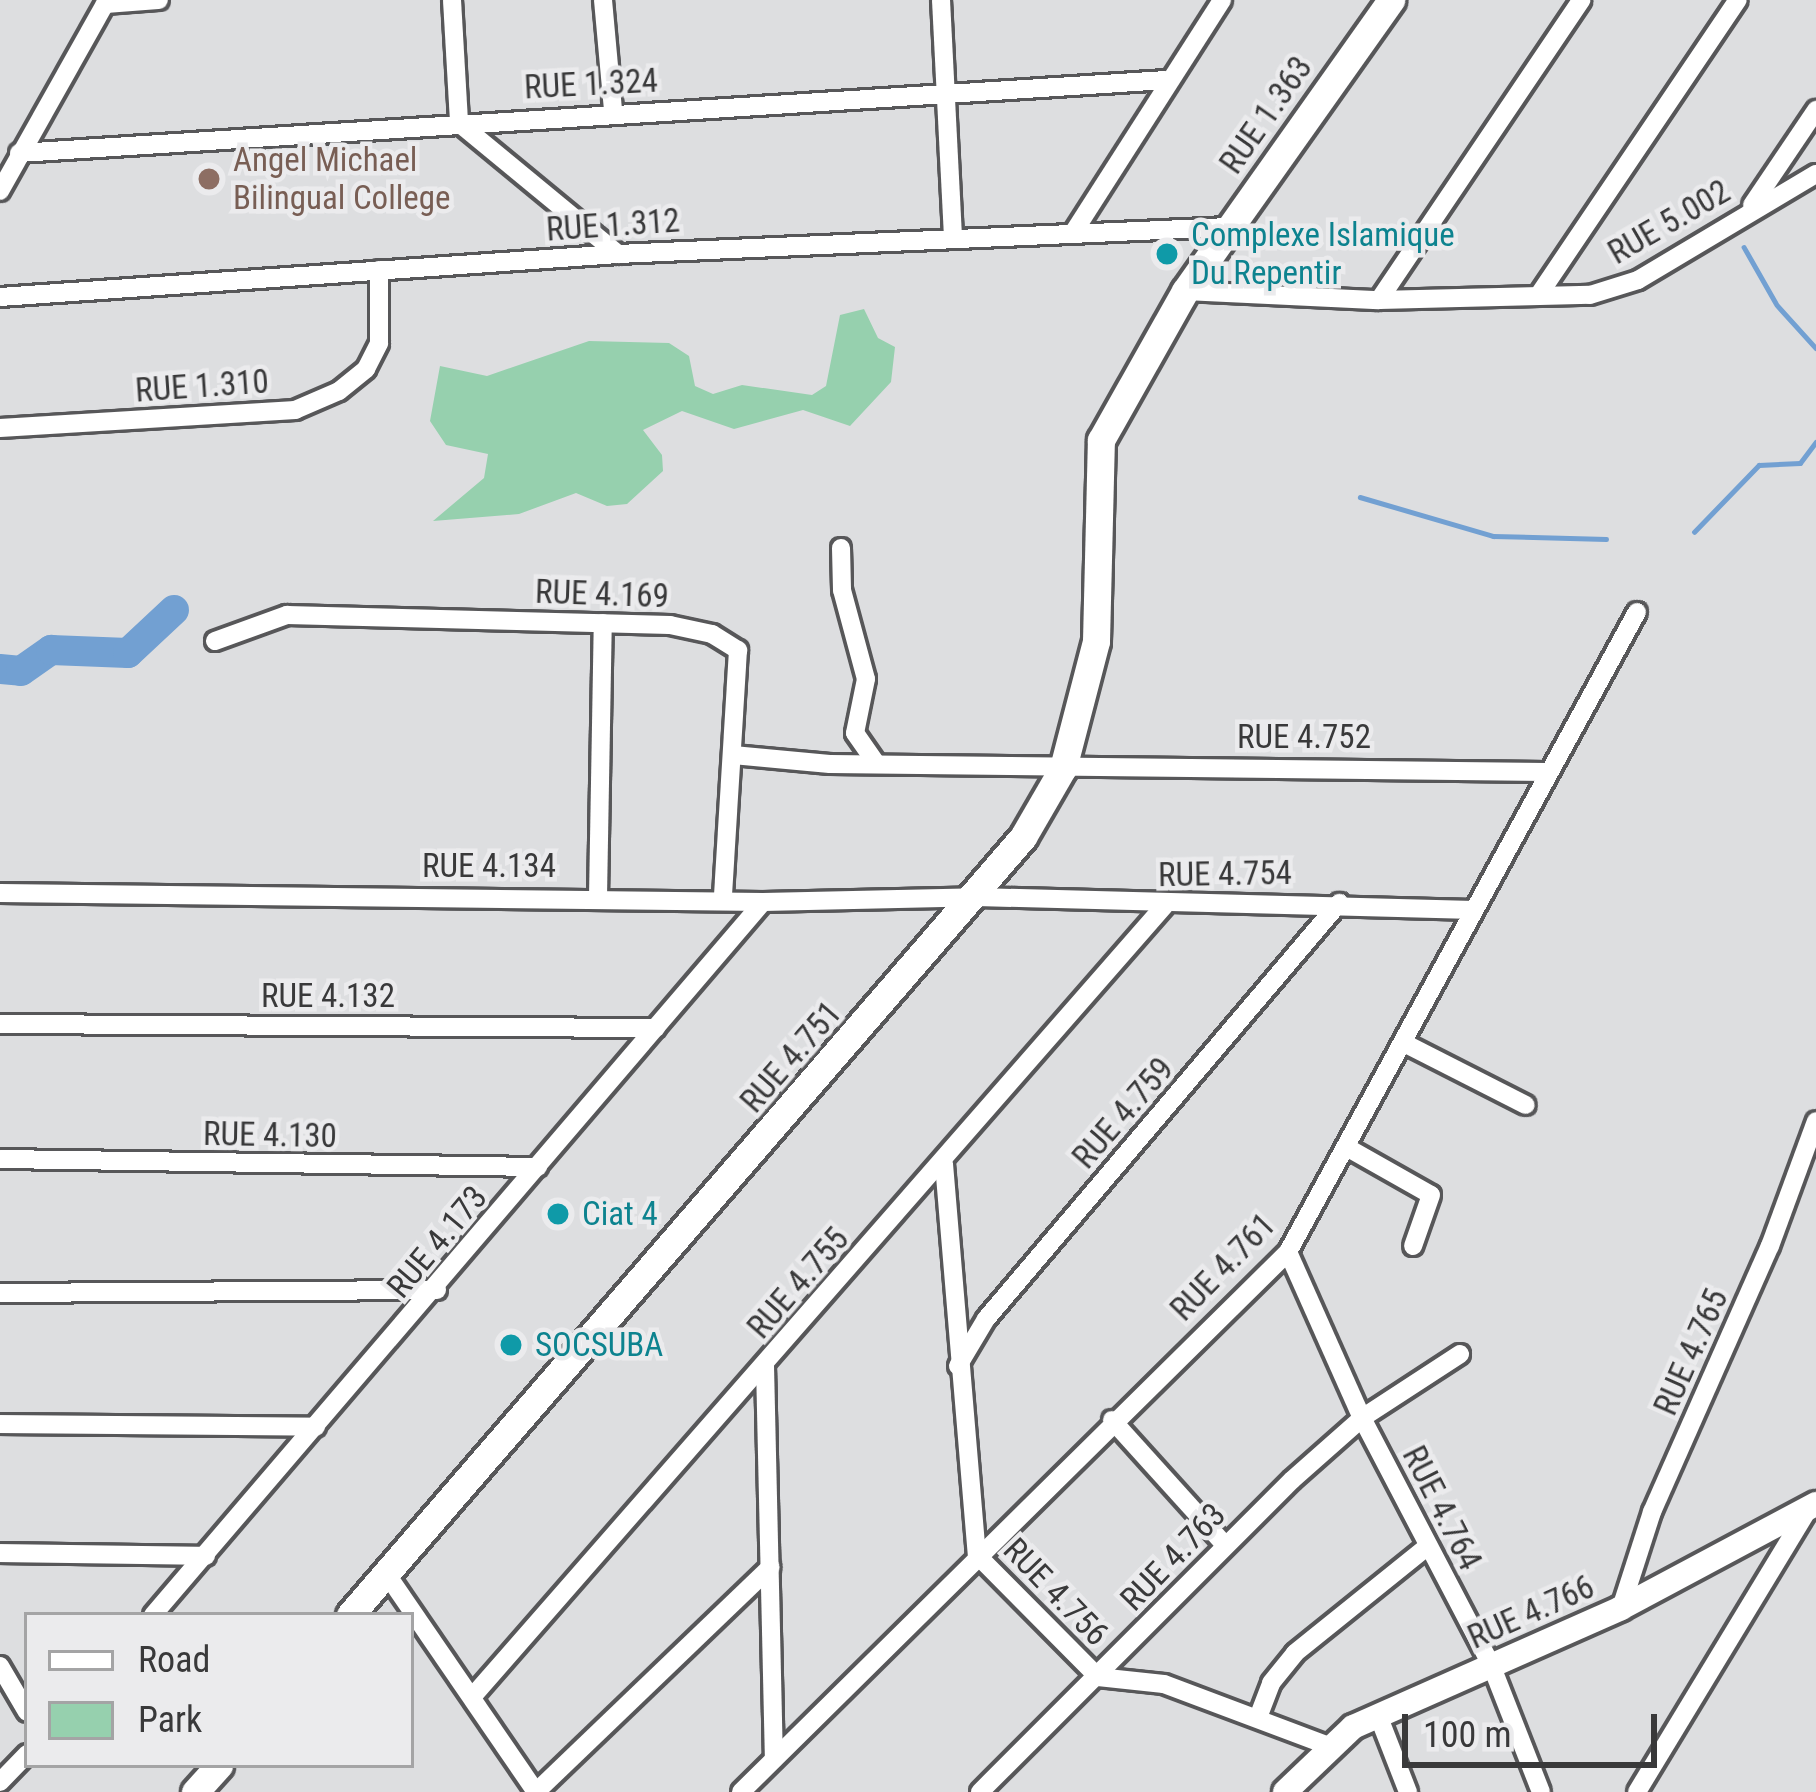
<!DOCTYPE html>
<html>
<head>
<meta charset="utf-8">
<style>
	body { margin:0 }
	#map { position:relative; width:1816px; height:1792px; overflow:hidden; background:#dddee0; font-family:"Roboto Condensed",sans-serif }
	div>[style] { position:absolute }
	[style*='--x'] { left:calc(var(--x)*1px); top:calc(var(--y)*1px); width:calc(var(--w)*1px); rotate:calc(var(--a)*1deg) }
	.green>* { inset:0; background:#96d0ae }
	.stream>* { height:4.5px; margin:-2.25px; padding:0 2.25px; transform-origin:2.25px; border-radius:2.25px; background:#72a0d2 }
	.river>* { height:30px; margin:-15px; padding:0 15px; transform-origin:15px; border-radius:15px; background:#72a0d2 }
	.roads { filter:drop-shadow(3px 0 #575759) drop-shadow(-3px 0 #575759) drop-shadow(0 3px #575759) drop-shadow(0 -3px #575759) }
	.minor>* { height:18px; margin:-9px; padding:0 9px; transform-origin:9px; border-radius:9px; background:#fff }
	.tertiary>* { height:24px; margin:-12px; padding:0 12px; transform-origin:12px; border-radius:12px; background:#fff }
	.secondary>* { height:27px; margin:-13.5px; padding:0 13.5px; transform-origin:13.5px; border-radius:13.5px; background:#fff }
	.dots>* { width:33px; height:33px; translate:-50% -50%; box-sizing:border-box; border:6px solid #ebebed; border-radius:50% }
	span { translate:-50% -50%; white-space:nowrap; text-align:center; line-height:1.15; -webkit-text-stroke:9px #ebebed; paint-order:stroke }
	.street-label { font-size:33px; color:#39393a }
	.education-label { font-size:33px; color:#785e54 }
	.left { translate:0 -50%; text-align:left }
	.culture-label { font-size:33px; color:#0d838f }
	.legend { position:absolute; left:24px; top:1612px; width:390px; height:156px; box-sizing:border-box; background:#ebebed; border:3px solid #a4a4a5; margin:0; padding:15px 21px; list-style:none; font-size:36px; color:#39393a }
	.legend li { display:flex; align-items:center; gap:24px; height:60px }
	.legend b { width:60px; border:3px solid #a4a4a5 }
	.scale { position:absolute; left:1402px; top:1714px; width:255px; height:54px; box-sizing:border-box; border:6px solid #39393a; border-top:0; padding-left:15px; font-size:36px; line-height:42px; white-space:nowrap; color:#39393a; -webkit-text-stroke:9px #ebebed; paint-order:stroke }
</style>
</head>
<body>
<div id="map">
	<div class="green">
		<i style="clip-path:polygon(864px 309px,878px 338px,895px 347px,891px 382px,850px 426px,803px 410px,734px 429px,682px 411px,643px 430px,662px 455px,663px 471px,627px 504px,607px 506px,576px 493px,519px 514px,433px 521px,484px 478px,488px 454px,446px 445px,430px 421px,440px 366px,487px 376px,589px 341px,669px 343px,689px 356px,695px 386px,713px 394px,742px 385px,812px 395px,826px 386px,840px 315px)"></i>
	</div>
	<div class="stream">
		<i style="--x:1744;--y:247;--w:64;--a:60.3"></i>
		<i style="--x:1777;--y:305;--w:58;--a:47.8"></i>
		<i style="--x:1360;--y:497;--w:139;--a:16.3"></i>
		<i style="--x:1493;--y:536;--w:113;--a:1.5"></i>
		<i style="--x:1694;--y:532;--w:93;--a:-45.9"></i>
		<i style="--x:1759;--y:465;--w:41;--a:-2.8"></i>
		<i style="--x:1800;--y:463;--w:26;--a:-53"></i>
	</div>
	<div class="river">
		<i style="--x:0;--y:669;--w:21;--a:5"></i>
		<i style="--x:21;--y:671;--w:37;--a:-35"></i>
		<i style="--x:51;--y:650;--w:77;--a:2.2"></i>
		<i style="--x:128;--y:653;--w:63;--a:-43.1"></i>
	</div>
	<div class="roads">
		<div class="minor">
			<i style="--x:452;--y:0;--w:123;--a:86.7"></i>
			<i style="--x:459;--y:123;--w:206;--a:39.5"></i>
			<i style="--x:603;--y:0;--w:110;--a:84.8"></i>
			<i style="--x:941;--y:0;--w:235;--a:87.1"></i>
			<i style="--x:105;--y:4;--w:54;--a:-4.2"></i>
			<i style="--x:19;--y:153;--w:1149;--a:-3.64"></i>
			<i style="--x:0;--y:191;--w:219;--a:-60.7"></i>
			<i style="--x:1752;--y:205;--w:115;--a:-56"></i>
			<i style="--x:1075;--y:230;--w:273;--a:-57.4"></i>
			<i style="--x:1185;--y:291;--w:194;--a:2.7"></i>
			<i style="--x:1379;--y:300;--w:211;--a:-1.4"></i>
			<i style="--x:1590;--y:295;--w:50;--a:-17.4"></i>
			<i style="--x:1638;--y:280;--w:207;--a:-30.8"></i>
			<i style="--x:1538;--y:296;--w:357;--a:-56"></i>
			<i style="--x:0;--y:297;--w:619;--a:-3.98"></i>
			<i style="--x:618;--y:254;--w:613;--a:-2.53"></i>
			<i style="--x:1379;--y:300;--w:362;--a:-56"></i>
			<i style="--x:0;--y:428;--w:296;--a:-3.5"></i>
			<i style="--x:295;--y:410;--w:48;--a:-23.4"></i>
			<i style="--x:339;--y:391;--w:35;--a:-39"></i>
			<i style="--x:366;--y:369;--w:29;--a:-63"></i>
			<i style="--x:379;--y:343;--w:73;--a:-90"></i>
			<i style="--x:841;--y:548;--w:42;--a:88.6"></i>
			<i style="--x:842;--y:590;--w:92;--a:74.9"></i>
			<i style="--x:866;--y:679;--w:55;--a:101.5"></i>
			<i style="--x:855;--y:733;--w:37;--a:55"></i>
			<i style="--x:215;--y:641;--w:77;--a:-19.9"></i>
			<i style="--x:287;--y:615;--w:383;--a:1.5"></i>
			<i style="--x:670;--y:625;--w:43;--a:12.1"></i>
			<i style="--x:712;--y:634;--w:31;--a:32"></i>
			<i style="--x:738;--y:650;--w:248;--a:93.5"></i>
			<i style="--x:733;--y:755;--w:97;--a:5.3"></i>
			<i style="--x:830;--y:764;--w:716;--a:0.64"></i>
			<i style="--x:0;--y:893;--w:763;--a:0.68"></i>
			<i style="--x:763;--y:902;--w:214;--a:-1.3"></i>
			<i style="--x:977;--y:897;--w:497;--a:1.5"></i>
			<i style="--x:598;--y:897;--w:274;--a:-89"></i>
			<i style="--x:0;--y:1024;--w:656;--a:0.35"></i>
			<i style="--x:1408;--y:1045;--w:132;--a:27"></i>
			<i style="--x:1348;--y:1148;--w:95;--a:29.5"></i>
			<i style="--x:1431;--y:1195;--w:54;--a:109.4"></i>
			<i style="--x:0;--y:1159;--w:538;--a:0.85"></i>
			<i style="--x:944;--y:1164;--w:392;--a:85.2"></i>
			<i style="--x:977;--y:1555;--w:172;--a:45.2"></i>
			<i style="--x:1098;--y:1677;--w:66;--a:6.1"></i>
			<i style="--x:1164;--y:1684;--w:173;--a:20.6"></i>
			<i style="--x:1288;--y:1252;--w:182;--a:66"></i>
			<i style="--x:1362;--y:1418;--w:281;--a:62.4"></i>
			<i style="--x:1492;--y:1667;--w:134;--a:68.6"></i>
			<i style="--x:0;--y:1293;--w:437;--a:-0.4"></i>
			<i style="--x:765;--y:1366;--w:393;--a:88.7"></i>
			<i style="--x:958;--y:1366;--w:55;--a:-59.2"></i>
			<i style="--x:986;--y:1319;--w:546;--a:-49.68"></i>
			<i style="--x:1112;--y:1420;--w:169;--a:47.9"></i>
			<i style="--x:0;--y:1424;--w:316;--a:0.5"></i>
			<i style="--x:0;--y:1553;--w:206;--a:0.8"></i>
			<i style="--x:386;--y:1573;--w:265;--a:55.6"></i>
			<i style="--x:1621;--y:1608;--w:101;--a:-72.1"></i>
			<i style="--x:1652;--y:1512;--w:291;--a:-66.1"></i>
			<i style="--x:1770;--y:1246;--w:133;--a:-69.8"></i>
			<i style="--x:153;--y:1615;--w:938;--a:-49.45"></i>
			<i style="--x:0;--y:1666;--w:53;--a:59.6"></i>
			<i style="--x:473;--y:1696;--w:1050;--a:-48.82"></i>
			<i style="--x:1259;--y:1715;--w:34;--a:-69"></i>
			<i style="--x:1271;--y:1683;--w:38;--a:-51"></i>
			<i style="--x:1295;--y:1653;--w:171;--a:-38.8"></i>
			<i style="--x:1378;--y:1715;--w:83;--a:68.7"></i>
			<i style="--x:0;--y:1782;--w:39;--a:-46"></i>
			<i style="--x:536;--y:1792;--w:325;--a:-43.8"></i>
			<i style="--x:741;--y:1792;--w:769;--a:-44.63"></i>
			<i style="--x:1288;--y:1252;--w:729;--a:-61.4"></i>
			<i style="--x:980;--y:1792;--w:441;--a:-45"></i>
			<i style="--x:1292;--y:1480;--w:94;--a:-41.5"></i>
			<i style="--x:1362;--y:1418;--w:117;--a:-33.1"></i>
			<i style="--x:1637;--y:1792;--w:330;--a:-58.8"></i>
		</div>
		<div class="tertiary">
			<i style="--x:1285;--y:1792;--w:94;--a:-43.7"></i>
			<i style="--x:1353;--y:1727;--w:293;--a:-23.9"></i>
			<i style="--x:1621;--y:1608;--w:221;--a:-28.1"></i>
		</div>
		<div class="secondary">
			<i style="--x:350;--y:1615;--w:1029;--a:-49.14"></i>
			<i style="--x:1023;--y:837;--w:80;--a:-59.9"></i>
			<i style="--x:1063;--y:768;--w:131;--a:-75.4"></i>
			<i style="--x:1096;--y:641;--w:201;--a:-88.6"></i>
			<i style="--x:1101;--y:440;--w:171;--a:-60.6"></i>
			<i style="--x:1185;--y:291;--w:357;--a:-54.7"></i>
			<i style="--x:195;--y:1792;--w:36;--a:-48"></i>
		</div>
	</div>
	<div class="dots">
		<i style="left:209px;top:179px;background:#8d6e63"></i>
		<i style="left:1167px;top:254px;background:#0f9aa8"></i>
		<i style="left:558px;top:1214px;background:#0f9aa8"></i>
		<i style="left:511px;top:1345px;background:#0f9aa8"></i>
	</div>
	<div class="street-label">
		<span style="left:591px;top:84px;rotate:-3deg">RUE 1.324</span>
		<span style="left:1266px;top:115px;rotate:-55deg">RUE 1.363</span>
		<span style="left:1669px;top:222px;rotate:-30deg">RUE 5.002</span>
		<span style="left:613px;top:225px;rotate:-4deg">RUE 1.312</span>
		<span style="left:202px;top:386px;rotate:-4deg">RUE 1.310</span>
		<span style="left:602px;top:594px;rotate:2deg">RUE 4.169</span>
		<span style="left:1304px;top:737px">RUE 4.752</span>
		<span style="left:489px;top:866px">RUE 4.134</span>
		<span style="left:1225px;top:874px;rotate:-1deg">RUE 4.754</span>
		<span style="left:328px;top:996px">RUE 4.132</span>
		<span style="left:791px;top:1057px;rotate:-49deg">RUE 4.751</span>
		<span style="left:1123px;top:1113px;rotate:-49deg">RUE 4.759</span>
		<span style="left:270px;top:1135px;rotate:1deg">RUE 4.130</span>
		<span style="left:437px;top:1242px;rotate:-50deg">RUE 4.173</span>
		<span style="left:1223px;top:1267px;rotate:-46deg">RUE 4.761</span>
		<span style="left:798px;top:1283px;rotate:-49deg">RUE 4.755</span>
		<span style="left:1691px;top:1352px;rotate:-66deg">RUE 4.765</span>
		<span style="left:1442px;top:1508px;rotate:63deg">RUE 4.764</span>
		<span style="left:1173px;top:1557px;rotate:-46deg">RUE 4.763</span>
		<span style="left:1056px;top:1592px;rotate:46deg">RUE 4.756</span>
		<span style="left:1531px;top:1612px;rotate:-24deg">RUE 4.766</span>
	</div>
	<div class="education-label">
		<span class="left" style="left:233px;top:179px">Angel Michael<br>Bilingual College</span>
	</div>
	<div class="culture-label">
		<span class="left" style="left:1191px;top:254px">Complexe Islamique<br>Du Repentir</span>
		<span class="left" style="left:582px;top:1214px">Ciat 4</span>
		<span class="left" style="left:535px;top:1345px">SOCSUBA</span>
	</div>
	<ul class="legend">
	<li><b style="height:15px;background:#fff"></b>Road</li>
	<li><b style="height:33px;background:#96d0ae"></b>Park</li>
	</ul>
	<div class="scale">100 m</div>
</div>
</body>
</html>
